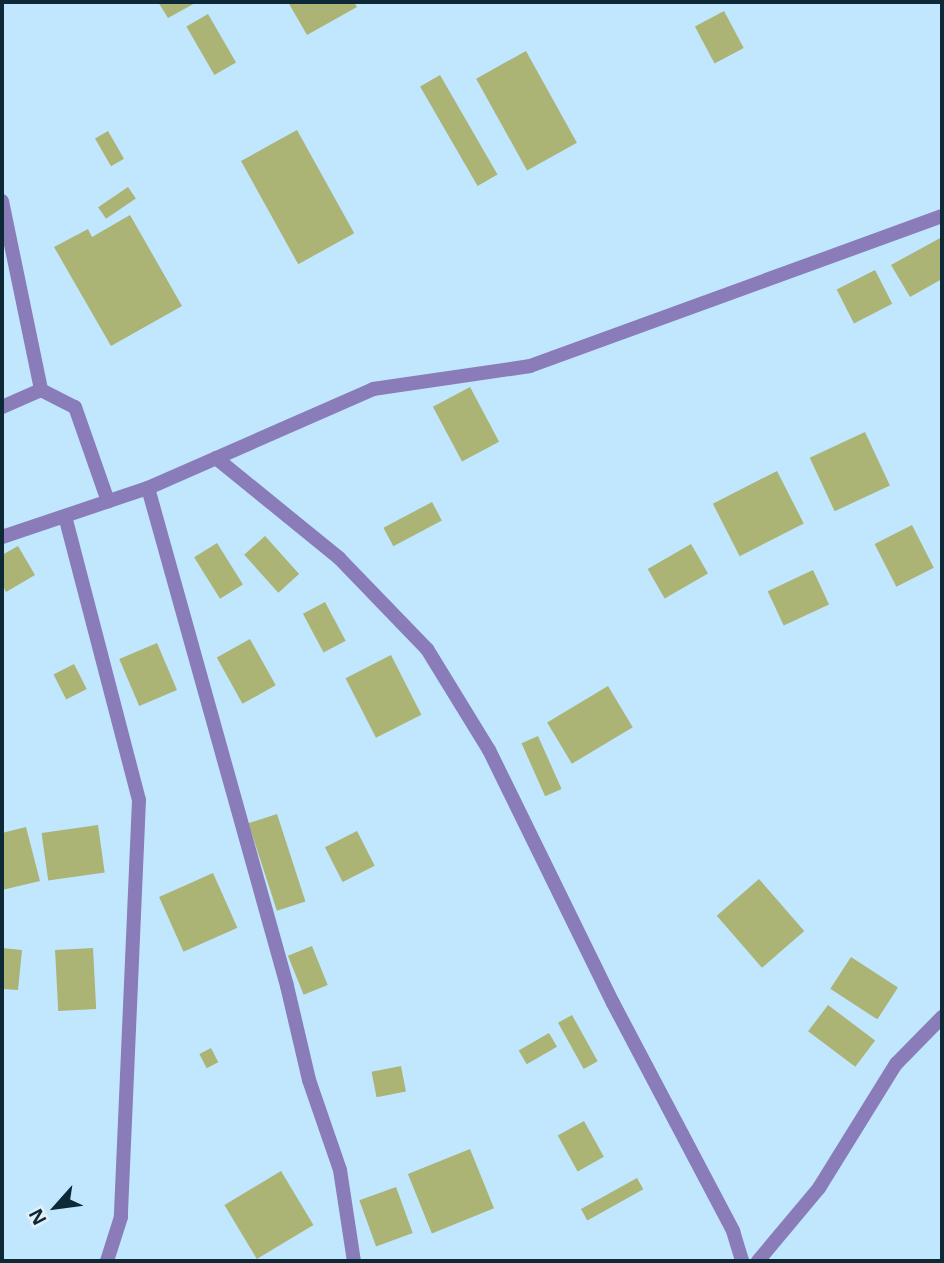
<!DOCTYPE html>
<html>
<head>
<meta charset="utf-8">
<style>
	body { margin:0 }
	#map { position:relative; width:944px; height:1263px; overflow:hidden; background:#c1e7fe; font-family:"Open Sans",sans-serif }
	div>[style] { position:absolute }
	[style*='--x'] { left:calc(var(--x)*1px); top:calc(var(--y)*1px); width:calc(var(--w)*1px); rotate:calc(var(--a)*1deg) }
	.building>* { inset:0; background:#abb375; transform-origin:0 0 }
	.street>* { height:14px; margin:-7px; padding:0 7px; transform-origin:7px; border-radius:7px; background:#8a7cb8 }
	span { translate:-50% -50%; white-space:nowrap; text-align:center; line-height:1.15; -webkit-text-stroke:6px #e4f0f8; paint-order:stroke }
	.frame { position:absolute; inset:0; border:4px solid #0d2836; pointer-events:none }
	.north { position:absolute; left:21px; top:1172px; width:70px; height:70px; -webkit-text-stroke:5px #e4f0f8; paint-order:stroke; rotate:242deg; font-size:19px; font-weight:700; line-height:28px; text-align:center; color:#0d2836 }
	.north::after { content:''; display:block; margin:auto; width:24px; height:32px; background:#0d2836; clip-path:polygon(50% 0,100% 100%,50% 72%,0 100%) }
</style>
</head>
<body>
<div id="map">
	<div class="building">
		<i style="clip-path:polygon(158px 2px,197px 2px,168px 18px)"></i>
		<i style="clip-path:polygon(288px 2px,354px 2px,357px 7px,307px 35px)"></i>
		<i style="left:724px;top:11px;width:42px;height:33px;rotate:62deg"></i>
		<i style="left:208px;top:14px;width:56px;height:25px;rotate:60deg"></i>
		<i style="left:526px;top:51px;width:105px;height:57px;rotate:61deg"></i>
		<i style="left:440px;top:75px;width:115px;height:23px;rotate:60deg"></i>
		<i style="left:297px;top:130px;width:118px;height:64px;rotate:61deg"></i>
		<i style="left:108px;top:131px;width:32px;height:15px;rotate:60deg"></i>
		<i style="left:128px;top:187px;width:14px;height:36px;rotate:56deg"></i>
		<i style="clip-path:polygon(130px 215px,182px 306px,111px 346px,54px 247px,88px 229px,92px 237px)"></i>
		<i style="clip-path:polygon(942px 237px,942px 279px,910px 297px,891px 265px)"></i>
		<i style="left:875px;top:270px;width:38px;height:43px;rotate:63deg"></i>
		<i style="left:470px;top:387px;width:62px;height:42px;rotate:62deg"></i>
		<i style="left:865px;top:432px;width:59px;height:61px;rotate:65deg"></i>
		<i style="left:777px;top:471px;width:59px;height:72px;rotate:63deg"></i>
		<i style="left:432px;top:502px;width:21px;height:55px;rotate:62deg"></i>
		<i style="left:912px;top:525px;width:48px;height:42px;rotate:63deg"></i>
		<i style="left:265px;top:536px;width:51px;height:28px;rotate:48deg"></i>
		<i style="left:217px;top:543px;width:49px;height:27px;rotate:58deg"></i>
		<i style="left:691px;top:544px;width:34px;height:50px;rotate:60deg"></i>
		<i style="clip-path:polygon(18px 546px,35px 575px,6px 592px,2px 584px,2px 555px)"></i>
		<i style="left:813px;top:570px;width:38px;height:50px;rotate:65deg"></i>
		<i style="left:325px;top:602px;width:44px;height:25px;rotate:62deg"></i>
		<i style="left:250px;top:639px;width:53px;height:38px;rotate:61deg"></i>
		<i style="left:157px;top:643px;width:51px;height:41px;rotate:67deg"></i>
		<i style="left:391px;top:655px;width:67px;height:51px;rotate:63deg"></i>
		<i style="left:74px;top:664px;width:28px;height:23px;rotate:63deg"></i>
		<i style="left:608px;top:686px;width:48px;height:71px;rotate:59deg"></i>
		<i style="left:538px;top:736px;width:58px;height:18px;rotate:66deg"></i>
		<i style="left:277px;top:814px;width:92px;height:30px;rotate:72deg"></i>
		<i style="left:98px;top:825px;width:48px;height:57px;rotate:82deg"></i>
		<i style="clip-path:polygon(26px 827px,40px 881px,2px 890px,2px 833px)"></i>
		<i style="left:357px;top:831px;width:39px;height:36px;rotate:63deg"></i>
		<i style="left:213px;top:873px;width:60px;height:59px;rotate:66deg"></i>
		<i style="left:759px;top:879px;width:69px;height:56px;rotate:49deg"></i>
		<i style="left:312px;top:946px;width:42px;height:26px;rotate:68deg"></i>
		<i style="clip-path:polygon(2px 948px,22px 950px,18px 990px,2px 989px)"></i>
		<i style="left:93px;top:948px;width:61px;height:38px;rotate:87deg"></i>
		<i style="left:851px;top:957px;width:56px;height:38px;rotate:33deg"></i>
		<i style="left:828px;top:1005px;width:59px;height:33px;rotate:37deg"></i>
		<i style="left:572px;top:1015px;width:53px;height:16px;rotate:61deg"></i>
		<i style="left:549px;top:1033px;width:16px;height:35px;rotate:60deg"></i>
		<i style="left:211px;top:1048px;width:16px;height:13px;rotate:63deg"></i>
		<i style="left:401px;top:1066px;width:26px;height:30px;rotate:79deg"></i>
		<i style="left:584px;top:1121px;width:41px;height:30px;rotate:61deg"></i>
		<i style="left:470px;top:1149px;width:64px;height:67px;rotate:68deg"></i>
		<i style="left:281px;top:1171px;width:63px;height:66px;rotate:59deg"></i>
		<i style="left:637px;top:1178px;width:13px;height:64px;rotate:61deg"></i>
		<i style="left:396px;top:1187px;width:49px;height:39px;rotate:70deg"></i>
	</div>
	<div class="street">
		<i style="--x:2;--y:201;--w:193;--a:78.3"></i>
		<i style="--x:2;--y:407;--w:43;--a:-23.6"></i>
		<i style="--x:41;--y:390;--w:38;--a:27"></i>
		<i style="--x:75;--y:407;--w:100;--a:70.7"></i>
		<i style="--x:216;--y:458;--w:159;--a:39.1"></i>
		<i style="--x:339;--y:558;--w:127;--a:46"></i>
		<i style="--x:427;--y:649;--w:119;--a:58.5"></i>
		<i style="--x:489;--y:750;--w:282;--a:63.9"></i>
		<i style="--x:613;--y:1003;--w:258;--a:62.2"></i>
		<i style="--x:733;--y:1231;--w:31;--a:73"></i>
		<i style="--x:148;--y:488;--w:517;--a:74.4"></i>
		<i style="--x:287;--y:986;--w:97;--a:76.8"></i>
		<i style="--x:309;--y:1080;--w:95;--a:71"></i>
		<i style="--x:340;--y:1170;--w:92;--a:81.3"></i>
		<i style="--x:65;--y:516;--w:293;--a:75.4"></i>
		<i style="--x:139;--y:800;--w:417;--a:92.5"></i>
		<i style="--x:121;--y:1217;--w:46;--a:107.7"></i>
		<i style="--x:2;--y:537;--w:154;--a:-18.6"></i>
		<i style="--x:148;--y:488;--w:246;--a:-23.7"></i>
		<i style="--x:373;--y:389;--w:159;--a:-8.3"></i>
		<i style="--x:530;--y:366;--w:438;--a:-20"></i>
		<i style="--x:758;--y:1261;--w:95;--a:-50.1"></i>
		<i style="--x:819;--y:1188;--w:146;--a:-58.2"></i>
		<i style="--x:896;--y:1064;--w:66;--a:-45.6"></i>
	</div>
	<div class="frame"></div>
	<div class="north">N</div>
</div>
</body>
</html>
